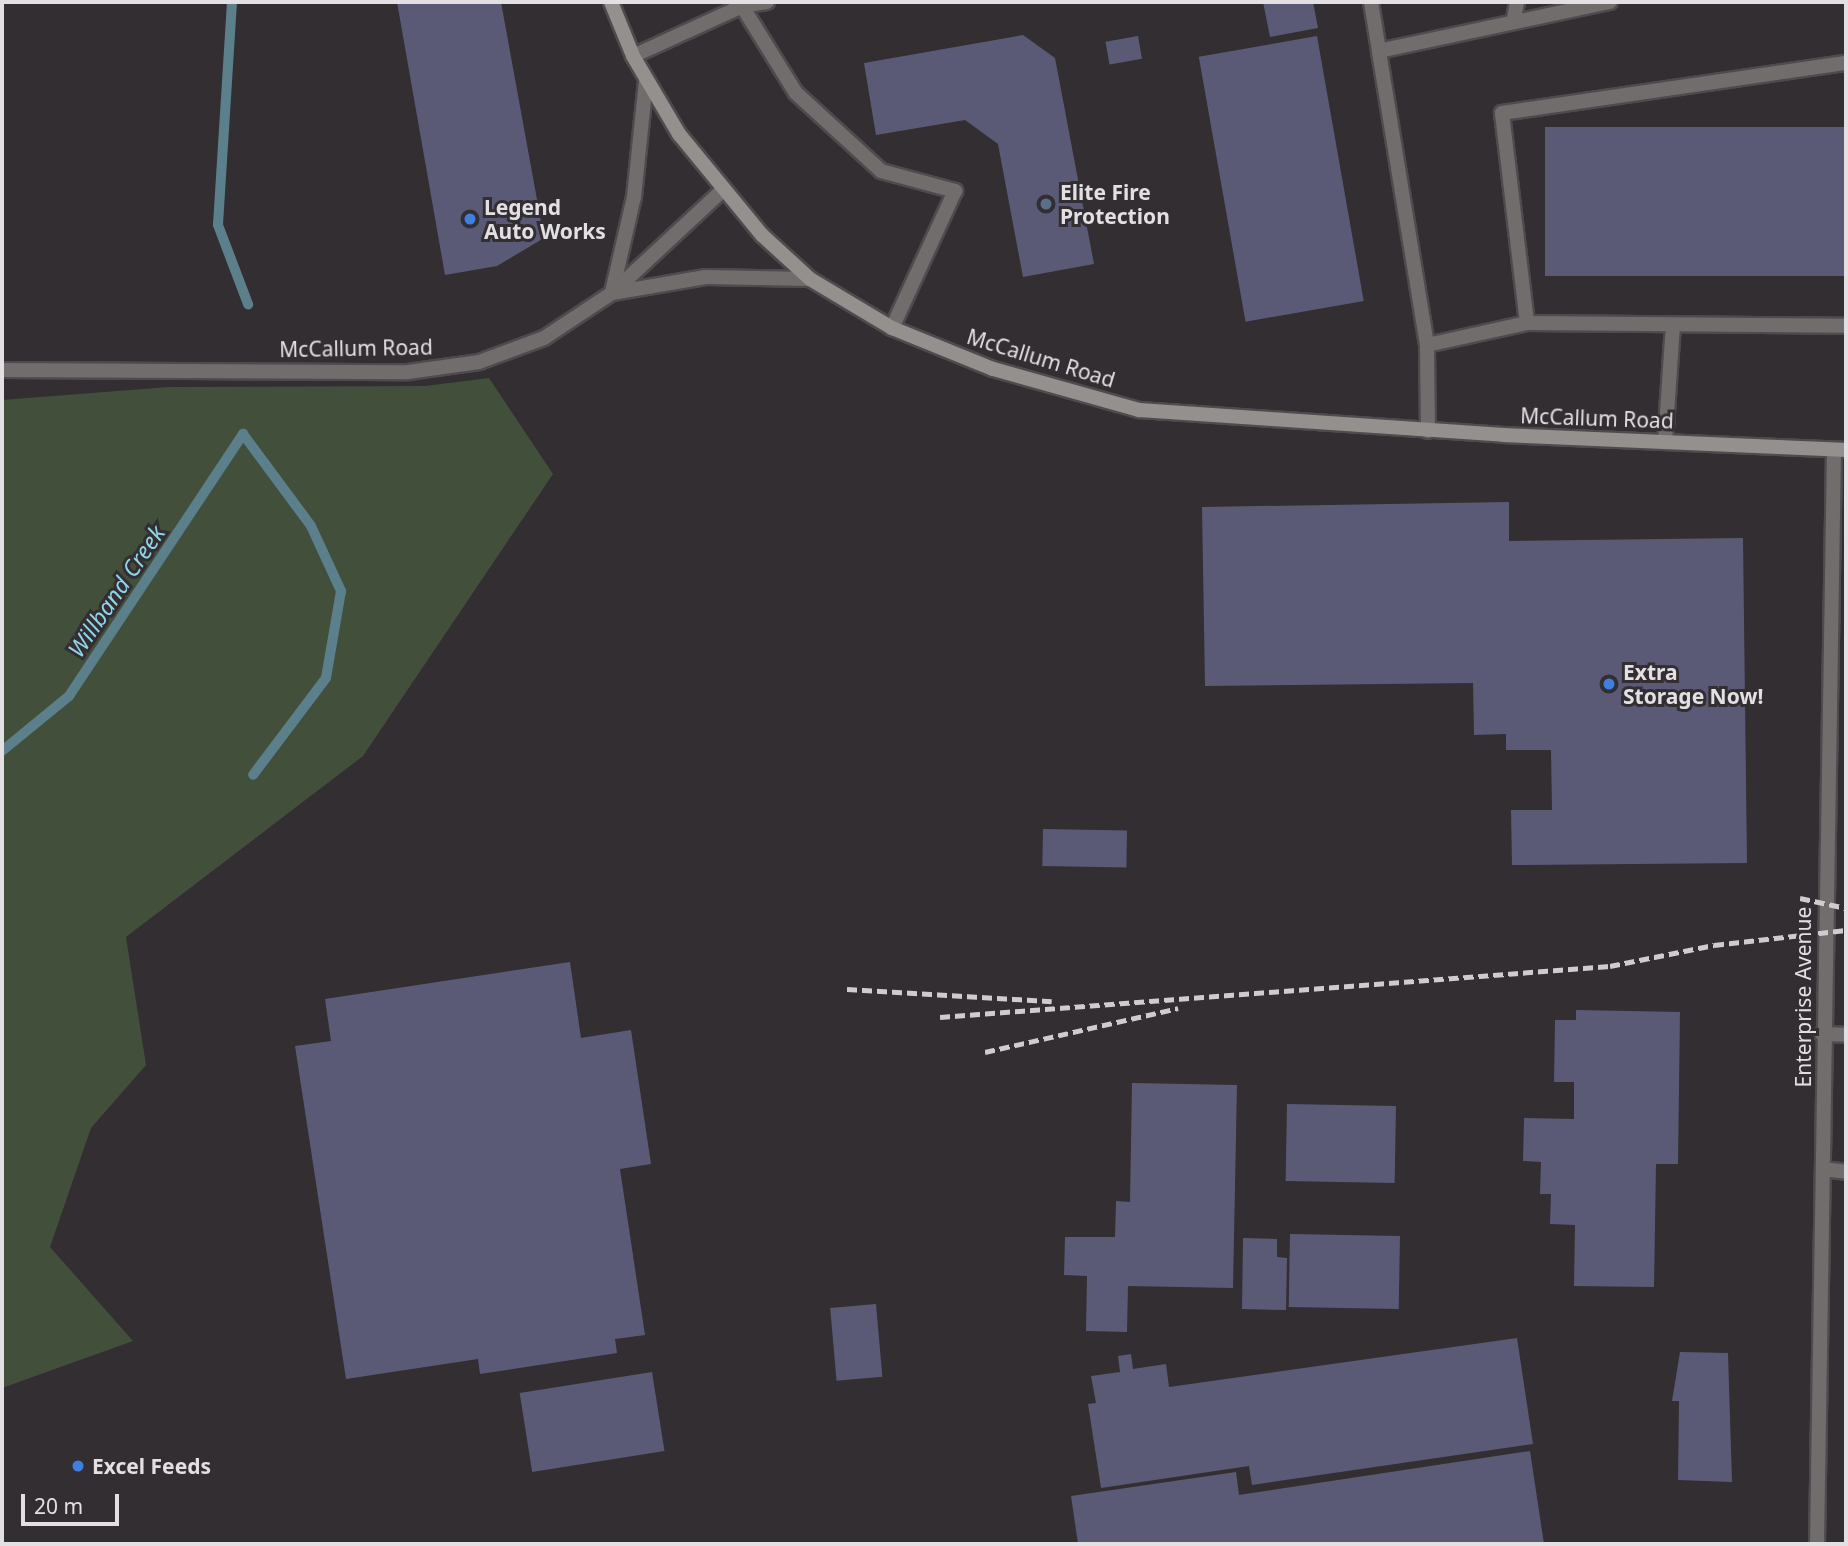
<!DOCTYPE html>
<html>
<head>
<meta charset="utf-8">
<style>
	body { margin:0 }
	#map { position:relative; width:1848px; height:1546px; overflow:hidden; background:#322e32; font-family:"Noto Sans",sans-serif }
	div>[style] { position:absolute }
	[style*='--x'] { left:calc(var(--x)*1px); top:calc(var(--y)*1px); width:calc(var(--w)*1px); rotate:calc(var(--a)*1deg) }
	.green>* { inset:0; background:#424f3b }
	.stream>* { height:10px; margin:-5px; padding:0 5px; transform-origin:5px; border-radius:5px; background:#5b808c }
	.building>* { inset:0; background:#5a5a77; transform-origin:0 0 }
	.roads { filter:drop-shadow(2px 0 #4e4a4e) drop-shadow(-2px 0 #4e4a4e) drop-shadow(0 2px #4e4a4e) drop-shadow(0 -2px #4e4a4e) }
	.service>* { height:14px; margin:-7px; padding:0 7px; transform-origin:7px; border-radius:7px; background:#706d6c }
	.minor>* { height:14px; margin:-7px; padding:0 7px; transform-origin:7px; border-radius:7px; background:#706d6c }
	.tertiary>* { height:14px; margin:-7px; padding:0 7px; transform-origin:7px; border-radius:7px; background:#706d6c }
	.secondary>* { height:14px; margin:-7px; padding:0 7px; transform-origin:7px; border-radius:7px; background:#94908d }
	.rail>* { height:5px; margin-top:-2.5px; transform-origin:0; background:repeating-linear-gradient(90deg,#cfcbcf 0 10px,transparent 0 15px) }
	.dots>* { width:19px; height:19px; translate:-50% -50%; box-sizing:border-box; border:4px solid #322e32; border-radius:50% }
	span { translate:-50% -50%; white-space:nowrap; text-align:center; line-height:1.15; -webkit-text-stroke:6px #322e32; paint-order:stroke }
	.poi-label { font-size:21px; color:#e3e0e3; font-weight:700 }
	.left { translate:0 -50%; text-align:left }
	.street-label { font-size:21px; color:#e3e0e3 }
	.water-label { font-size:23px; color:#8fd5ea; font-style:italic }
	.frame { position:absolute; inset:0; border:4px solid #e3e0e3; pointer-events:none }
	.scale { position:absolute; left:21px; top:1494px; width:98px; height:32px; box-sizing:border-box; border:4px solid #e3e0e3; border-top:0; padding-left:9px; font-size:21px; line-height:24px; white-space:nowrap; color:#e3e0e3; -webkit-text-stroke:5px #322e32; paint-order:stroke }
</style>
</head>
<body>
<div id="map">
	<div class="green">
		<i style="clip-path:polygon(489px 378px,553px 474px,363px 756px,126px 937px,146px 1065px,91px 1128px,50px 1247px,133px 1341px,2px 1388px,2px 400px,169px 387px,425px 386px)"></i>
	</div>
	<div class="stream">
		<i style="--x:232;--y:2;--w:223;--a:93.6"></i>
		<i style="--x:218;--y:225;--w:85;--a:69.2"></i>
		<i style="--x:2;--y:751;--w:87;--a:-39.4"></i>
		<i style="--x:69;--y:696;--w:315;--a:-56.4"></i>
		<i style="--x:243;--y:434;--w:114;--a:53.5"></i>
		<i style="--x:311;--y:526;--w:72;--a:65.2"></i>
		<i style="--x:341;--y:591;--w:88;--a:99.8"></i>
		<i style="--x:326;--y:678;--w:121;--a:127"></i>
	</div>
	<div class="building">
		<i style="clip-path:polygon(397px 2px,501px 2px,544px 238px,497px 266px,445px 275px)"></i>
		<i style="clip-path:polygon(1263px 2px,1313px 2px,1318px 28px,1270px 37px)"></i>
		<i style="clip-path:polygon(1023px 35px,1055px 58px,1094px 264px,1023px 277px,998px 144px,965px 120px,876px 135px,864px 63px)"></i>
		<i style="left:1138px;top:36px;width:23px;height:33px;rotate:80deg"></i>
		<i style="left:1317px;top:36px;width:269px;height:120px;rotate:80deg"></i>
		<i style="left:1845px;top:127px;width:149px;height:300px;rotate:90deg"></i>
		<i style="clip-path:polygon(1509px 502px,1509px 541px,1743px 538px,1747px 863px,1512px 865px,1511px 810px,1552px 810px,1551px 750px,1506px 750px,1506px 734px,1474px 735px,1473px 683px,1205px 686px,1202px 507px)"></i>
		<i style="left:1043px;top:829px;width:84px;height:37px;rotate:1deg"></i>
		<i style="clip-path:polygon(570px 962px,581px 1038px,631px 1030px,651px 1164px,620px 1169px,645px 1335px,615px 1339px,617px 1353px,480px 1374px,478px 1359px,346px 1379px,295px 1046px,331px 1041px,325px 999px)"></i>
		<i style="clip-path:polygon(1576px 1010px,1680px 1012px,1678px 1164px,1656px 1164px,1654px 1287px,1574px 1286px,1575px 1225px,1550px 1224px,1551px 1194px,1540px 1194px,1541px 1162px,1523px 1161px,1524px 1118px,1574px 1119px,1574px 1082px,1554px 1082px,1555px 1020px,1576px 1020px)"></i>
		<i style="clip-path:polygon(1132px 1083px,1237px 1085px,1233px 1288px,1128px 1286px,1127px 1332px,1086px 1331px,1087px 1276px,1064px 1275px,1065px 1237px,1115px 1237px,1116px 1201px,1130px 1202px)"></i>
		<i style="left:1287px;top:1104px;width:109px;height:77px;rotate:1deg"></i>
		<i style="left:1290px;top:1234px;width:110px;height:73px;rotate:1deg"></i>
		<i style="clip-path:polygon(1243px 1238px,1277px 1239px,1277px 1257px,1287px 1258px,1286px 1310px,1242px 1309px)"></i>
		<i style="left:876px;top:1304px;width:73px;height:46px;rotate:85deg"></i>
		<i style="clip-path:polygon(1517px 1338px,1533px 1444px,1252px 1485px,1249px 1466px,1101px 1488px,1088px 1404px,1096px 1403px,1091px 1376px,1120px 1372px,1118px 1356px,1131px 1354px,1133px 1369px,1166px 1364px,1169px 1387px)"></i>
		<i style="clip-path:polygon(1680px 1352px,1728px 1353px,1732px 1482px,1678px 1480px,1679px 1401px,1672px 1401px)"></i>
		<i style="left:652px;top:1372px;width:80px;height:134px;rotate:81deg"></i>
		<i style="clip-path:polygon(1530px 1451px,1544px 1544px,1078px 1544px,1071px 1496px,1236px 1472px,1239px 1495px)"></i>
	</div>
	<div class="roads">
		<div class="service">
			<i style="--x:767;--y:2;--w:25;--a:171"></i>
			<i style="--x:742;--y:6;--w:102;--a:58.2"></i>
			<i style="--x:796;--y:93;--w:115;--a:42.5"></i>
			<i style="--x:881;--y:171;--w:77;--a:15.1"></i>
			<i style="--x:955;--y:191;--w:151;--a:114.7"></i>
			<i style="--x:1371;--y:2;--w:50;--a:80.7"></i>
			<i style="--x:1514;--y:19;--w:17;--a:-80"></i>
			<i style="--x:633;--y:56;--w:120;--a:-24.6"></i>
			<i style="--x:742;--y:6;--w:5;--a:-127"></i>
			<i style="--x:1527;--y:323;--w:211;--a:-96.8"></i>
			<i style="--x:1502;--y:113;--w:348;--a:-8.3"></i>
			<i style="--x:1427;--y:345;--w:102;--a:-12.4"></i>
			<i style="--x:1527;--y:323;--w:319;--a:0.5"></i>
			<i style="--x:1428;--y:431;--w:86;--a:-90.7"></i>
			<i style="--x:1427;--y:345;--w:298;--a:-99.3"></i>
			<i style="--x:1379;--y:51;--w:236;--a:-12"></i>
			<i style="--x:1665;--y:442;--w:117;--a:-86.1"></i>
			<i style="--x:1822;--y:1034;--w:24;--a:2"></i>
			<i style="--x:1823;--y:1169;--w:23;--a:7"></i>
		</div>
		<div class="minor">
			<i style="--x:1817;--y:1544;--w:1094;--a:-89.11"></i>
		</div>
		<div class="tertiary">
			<i style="--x:612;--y:292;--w:98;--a:-77"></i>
			<i style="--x:634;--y:197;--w:118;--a:-84.1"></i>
			<i style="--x:612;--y:293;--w:95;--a:-9.7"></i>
			<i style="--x:706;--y:277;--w:104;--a:1.1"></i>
			<i style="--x:2;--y:370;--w:406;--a:0.3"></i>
			<i style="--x:408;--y:372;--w:72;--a:-8"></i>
			<i style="--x:479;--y:362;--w:69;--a:-20.3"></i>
			<i style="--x:544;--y:338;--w:82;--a:-33.5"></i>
			<i style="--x:612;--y:293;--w:151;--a:-42.9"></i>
		</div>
		<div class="secondary">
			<i style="--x:611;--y:2;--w:58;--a:67.8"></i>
			<i style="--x:633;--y:56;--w:91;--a:59.5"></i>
			<i style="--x:679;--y:134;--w:131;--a:50.6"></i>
			<i style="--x:762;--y:235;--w:65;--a:42.5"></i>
			<i style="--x:810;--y:279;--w:96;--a:30.9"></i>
			<i style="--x:892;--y:328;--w:109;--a:22.1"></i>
			<i style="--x:993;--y:369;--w:152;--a:15.7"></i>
			<i style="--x:1139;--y:410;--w:366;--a:3.9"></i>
			<i style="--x:1504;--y:435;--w:342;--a:2.5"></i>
		</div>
	</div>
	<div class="rail">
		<i style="--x:1800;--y:898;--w:47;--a:12.3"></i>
		<i style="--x:847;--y:989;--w:205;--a:3.4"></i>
		<i style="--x:940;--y:1017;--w:672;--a:-4.35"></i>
		<i style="--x:1610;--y:966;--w:106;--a:-11.4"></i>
		<i style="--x:1714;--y:945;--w:133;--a:-6.5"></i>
		<i style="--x:985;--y:1052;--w:198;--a:-12.8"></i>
	</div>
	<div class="dots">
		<i style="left:1046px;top:204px;background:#5c6f8a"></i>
		<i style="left:470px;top:219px;background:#3f7fe0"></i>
		<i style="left:1609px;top:684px;background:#3f7fe0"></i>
		<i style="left:78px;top:1466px;background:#3f7fe0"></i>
	</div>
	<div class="poi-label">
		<span class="left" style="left:1060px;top:204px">Elite Fire<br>Protection</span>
		<span class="left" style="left:484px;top:219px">Legend<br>Auto Works</span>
		<span class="left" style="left:1623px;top:684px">Extra<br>Storage Now!</span>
		<span class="left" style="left:92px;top:1466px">Excel Feeds</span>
	</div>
	<div class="street-label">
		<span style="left:356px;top:348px;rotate:-1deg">McCallum Road</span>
		<span style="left:1041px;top:358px;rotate:17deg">McCallum Road</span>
		<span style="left:1597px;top:418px;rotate:2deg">McCallum Road</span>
		<span style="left:1803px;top:997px;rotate:-90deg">Enterprise Avenue</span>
	</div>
	<div class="water-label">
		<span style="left:116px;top:591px;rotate:-56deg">Willband Creek</span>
	</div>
	<div class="frame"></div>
	<div class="scale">20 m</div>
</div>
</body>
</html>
